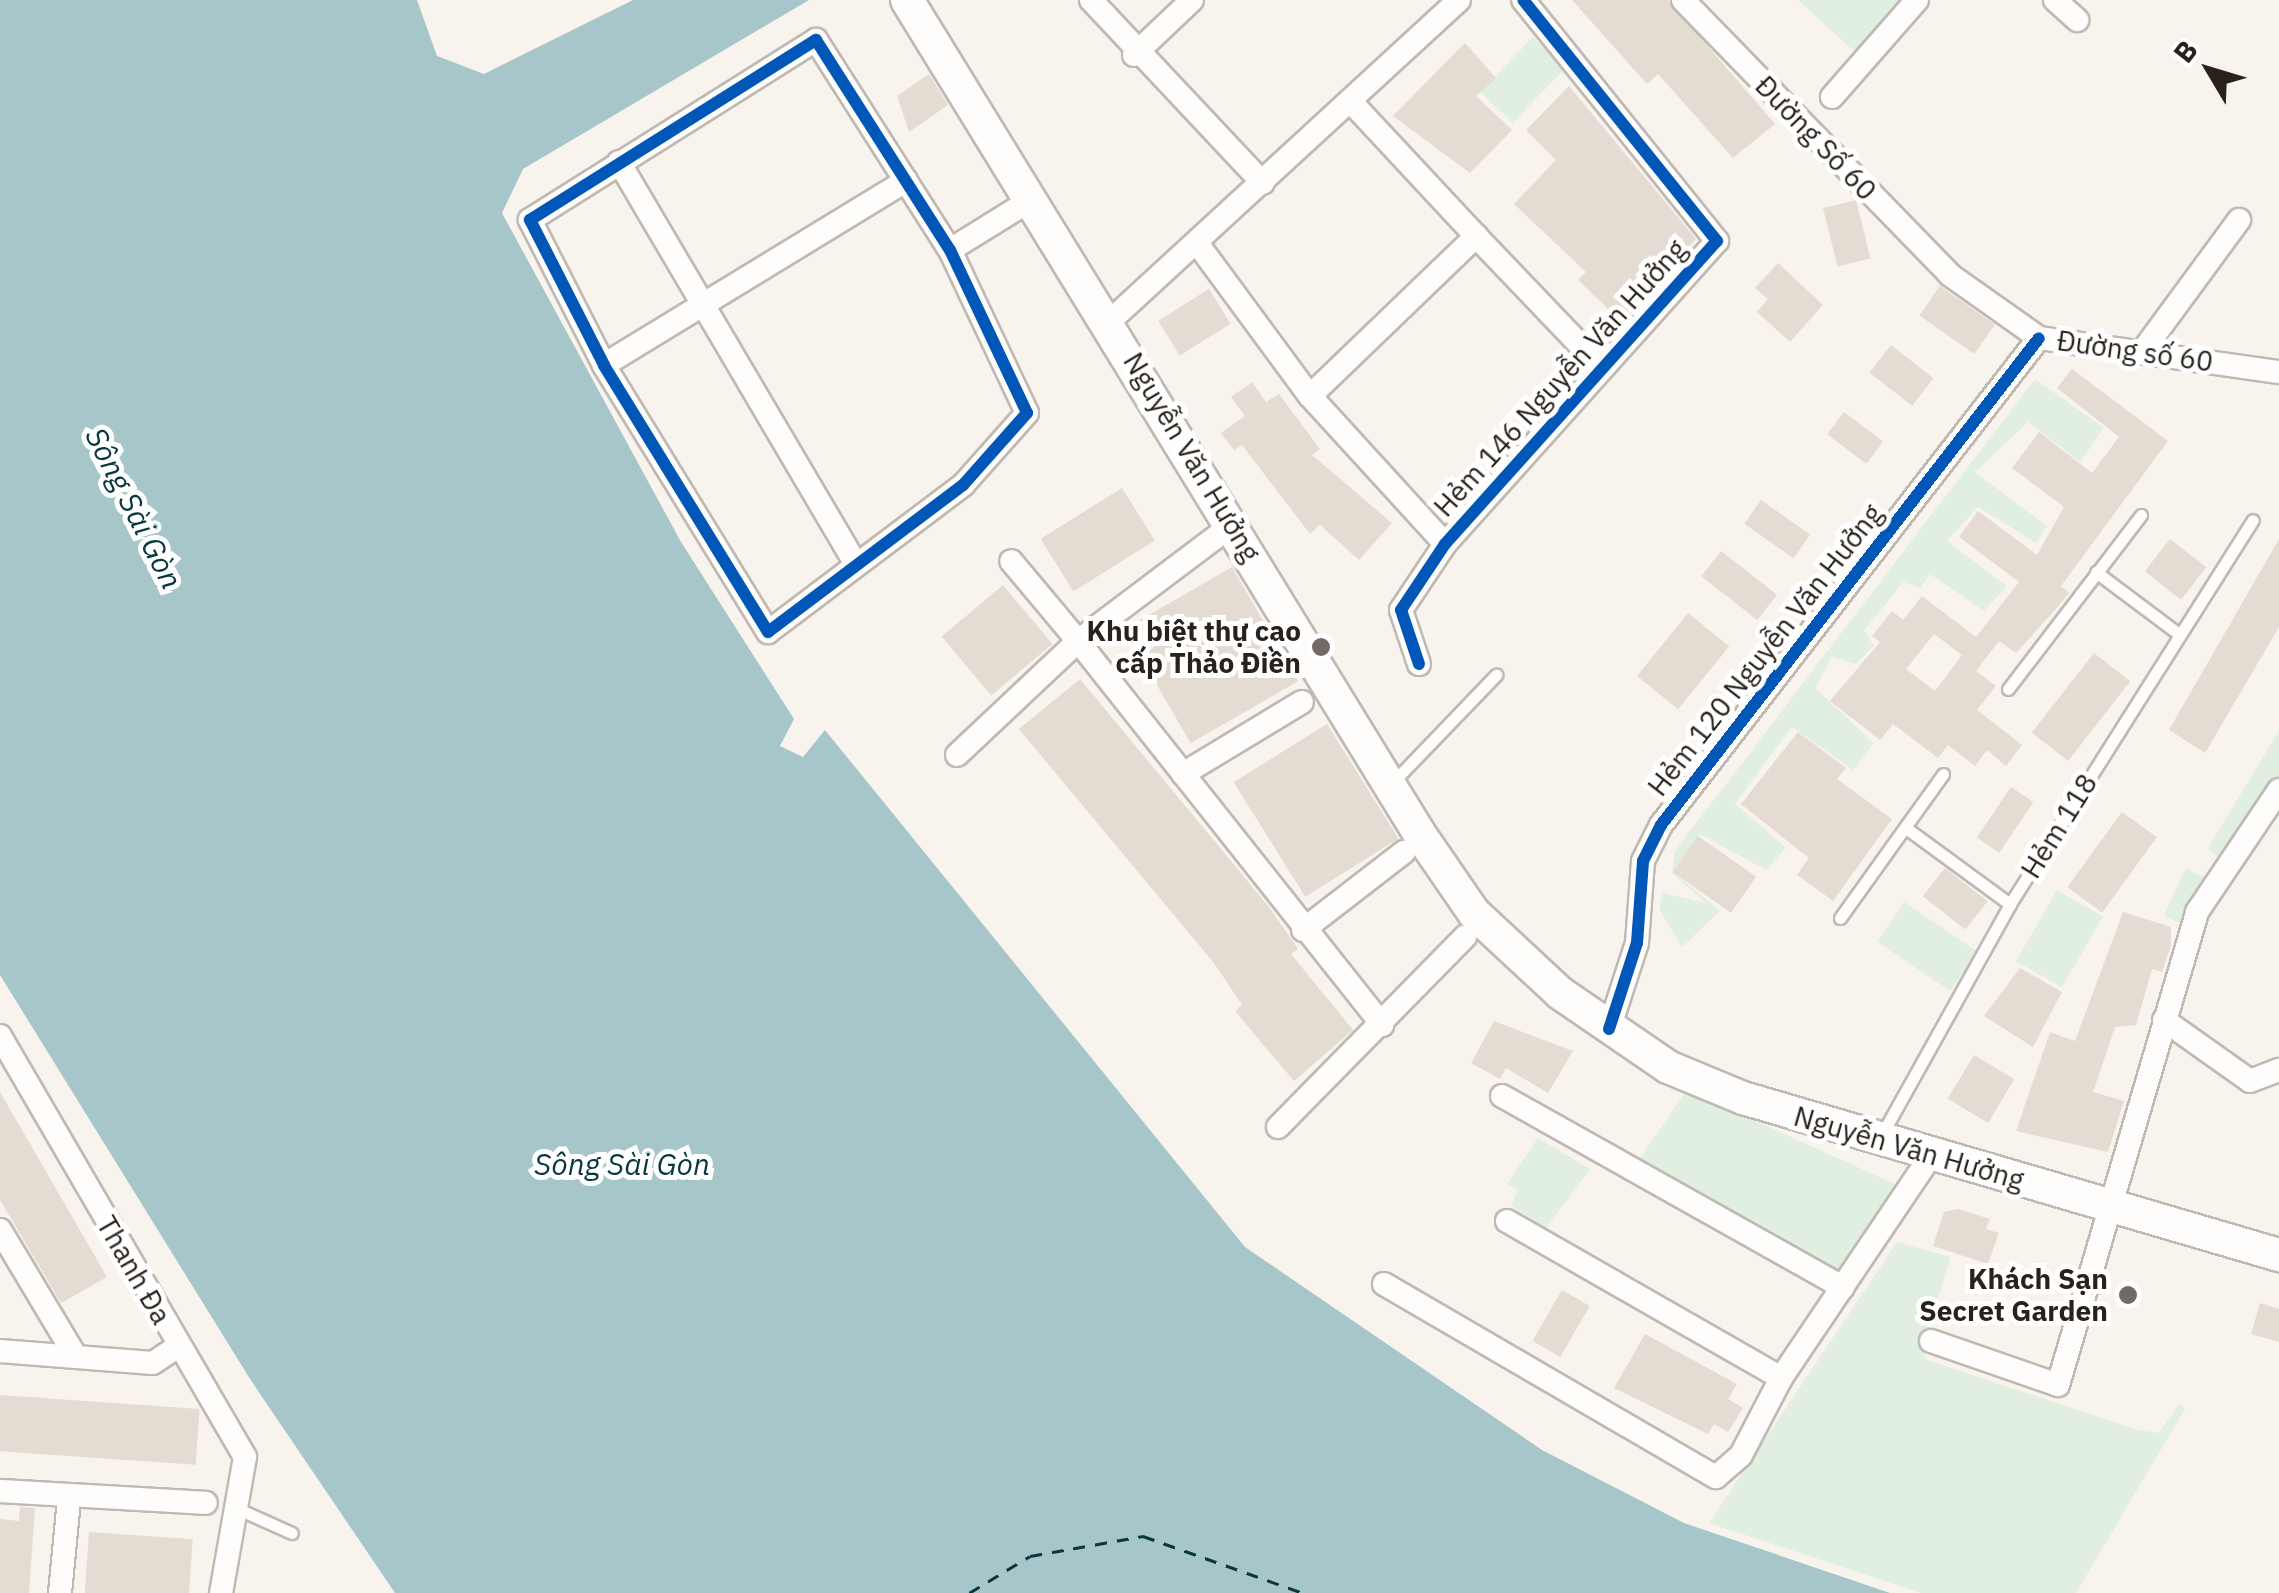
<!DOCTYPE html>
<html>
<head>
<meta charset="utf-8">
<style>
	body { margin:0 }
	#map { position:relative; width:2279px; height:1593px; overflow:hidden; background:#f9f3ed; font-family:"IBM Plex Sans",sans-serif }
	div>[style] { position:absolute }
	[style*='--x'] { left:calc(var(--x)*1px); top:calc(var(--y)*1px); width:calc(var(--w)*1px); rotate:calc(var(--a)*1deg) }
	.green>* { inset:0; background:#e0efdf; transform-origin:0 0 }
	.water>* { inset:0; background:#a6c6ca }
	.ferry>* { height:2.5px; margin-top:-1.25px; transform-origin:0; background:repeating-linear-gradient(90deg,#09373f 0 12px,transparent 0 22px) }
	.building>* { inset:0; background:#e4dcd3; transform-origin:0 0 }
	.roads { filter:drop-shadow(2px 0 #bfb9b4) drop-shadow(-2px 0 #bfb9b4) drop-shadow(0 2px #bfb9b4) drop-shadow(0 -2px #bfb9b4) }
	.service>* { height:11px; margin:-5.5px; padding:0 5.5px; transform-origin:5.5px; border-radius:5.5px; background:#fefdfc }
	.minor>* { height:22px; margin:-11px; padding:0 11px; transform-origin:11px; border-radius:11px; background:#fefdfc }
	.secondary>* { height:32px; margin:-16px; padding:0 16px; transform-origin:16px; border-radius:16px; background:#fefdfc }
	.cycleway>* { height:12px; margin:-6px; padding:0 6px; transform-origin:6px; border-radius:6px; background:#0057b8 }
	.dots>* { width:28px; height:28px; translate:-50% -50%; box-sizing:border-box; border:5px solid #fff; border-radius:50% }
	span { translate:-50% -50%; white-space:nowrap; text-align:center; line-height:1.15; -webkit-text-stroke:10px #fff; paint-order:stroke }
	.street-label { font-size:28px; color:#29221c }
	.poi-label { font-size:28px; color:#29221c; font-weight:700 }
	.right { translate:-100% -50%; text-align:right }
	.water-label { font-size:30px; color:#09373f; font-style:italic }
	.north { position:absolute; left:2159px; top:20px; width:100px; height:100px; -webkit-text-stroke:8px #fff; paint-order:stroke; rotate:308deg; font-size:28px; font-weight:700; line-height:40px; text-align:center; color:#29221c }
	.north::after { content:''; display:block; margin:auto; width:35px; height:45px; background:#29221c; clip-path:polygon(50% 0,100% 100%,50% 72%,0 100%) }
</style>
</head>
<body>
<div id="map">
	<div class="green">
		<i style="clip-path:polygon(1798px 0,1903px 0,1856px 53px)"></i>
		<i style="left:1533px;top:37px;width:45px;height:76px;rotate:44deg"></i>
		<i style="clip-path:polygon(2035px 379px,2104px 428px,2080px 462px,2028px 422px,1975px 472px,2047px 526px,2036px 543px,1978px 507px,1947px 541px,2007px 586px,1984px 611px,1930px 574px,1920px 588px,1903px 582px,1864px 631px,1874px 646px,1856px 664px,1832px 657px,1815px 688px,1874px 743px,1853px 770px,1792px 727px,1735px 804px,1786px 848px,1766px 870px,1700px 834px,1673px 872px,1720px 911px,1682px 947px,1659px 909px,1663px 893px,1706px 903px,1672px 873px,1675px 851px)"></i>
		<i style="clip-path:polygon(2279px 731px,2279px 788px,2190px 928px,2164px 915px,2186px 868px,2205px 878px,2219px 859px,2208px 848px)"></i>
		<i style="left:2057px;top:890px;width:53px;height:82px;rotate:30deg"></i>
		<i style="left:1904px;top:902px;width:88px;height:48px;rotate:34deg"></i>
		<i style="clip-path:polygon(1687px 1090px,1897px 1185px,1838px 1272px,1638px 1161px)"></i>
		<i style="clip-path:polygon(1538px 1138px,1590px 1169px,1546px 1228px,1511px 1206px,1517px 1191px,1507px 1184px)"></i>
		<i style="clip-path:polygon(1897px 1242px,1951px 1257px,1921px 1351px,1927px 1360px,2138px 1430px,2159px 1433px,2179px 1404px,2185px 1409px,2076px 1593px,1921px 1593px,1709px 1523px)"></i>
	</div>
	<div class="water">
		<i style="clip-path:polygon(0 0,417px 0,437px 56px,484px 74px,633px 0,809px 0,523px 169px,502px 213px,681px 542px,794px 719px,780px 746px,803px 757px,825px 730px,1245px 1247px,1542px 1450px,1684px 1523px,1890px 1593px,395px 1593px,250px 1379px,0 975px)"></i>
	</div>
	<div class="ferry">
		<i style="--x:969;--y:1593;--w:71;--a:-31.2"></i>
		<i style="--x:1030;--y:1556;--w:115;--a:-10"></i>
		<i style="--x:1143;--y:1536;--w:170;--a:19.6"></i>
	</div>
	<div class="building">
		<i style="clip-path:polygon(1572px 0,1668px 0,1775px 124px,1733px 158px,1658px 74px,1647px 84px)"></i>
		<i style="clip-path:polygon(1465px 43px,1496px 78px,1476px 96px,1512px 130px,1470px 173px,1393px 116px)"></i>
		<i style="clip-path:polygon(929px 74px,948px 105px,909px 132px,897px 96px)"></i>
		<i style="clip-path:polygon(1569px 86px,1696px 239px,1623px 323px,1578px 280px,1586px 272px,1514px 204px,1556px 160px,1526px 130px)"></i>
		<i style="left:1856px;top:200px;width:60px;height:34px;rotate:76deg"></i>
		<i style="clip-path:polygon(1778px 263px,1823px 305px,1790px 342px,1757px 312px,1768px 299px,1755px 288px)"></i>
		<i style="left:1940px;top:286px;width:67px;height:36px;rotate:35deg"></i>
		<i style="left:1209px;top:289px;width:41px;height:60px;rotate:58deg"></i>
		<i style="left:1891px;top:345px;width:54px;height:35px;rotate:38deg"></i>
		<i style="clip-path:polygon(evenodd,2072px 369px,2168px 441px,2061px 586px,2069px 593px,2055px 610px,2016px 653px,1999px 641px,1976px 671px,1996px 686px,1977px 710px,2022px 745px,2006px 766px,1987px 750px,1975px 766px,1948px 745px,1938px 758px,1893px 724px,1880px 740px,1830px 701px,1880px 642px,1872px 636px,1892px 611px,1903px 620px,1922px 596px,1976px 637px,2019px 582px,1959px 537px,1978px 511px,2037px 555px,2064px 507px,2012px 468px,2039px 432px,2092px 473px,2119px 437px,2057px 388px,2072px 369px,1934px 634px,1962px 655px,1935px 691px,1906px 669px,1934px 634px)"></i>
		<i style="clip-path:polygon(1252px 382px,1266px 402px,1279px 394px,1320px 449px,1312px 455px,1392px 523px,1359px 560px,1320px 525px,1310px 534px,1242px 445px,1234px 450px,1221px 433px,1245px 416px,1231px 397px)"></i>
		<i style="left:1844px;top:412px;width:49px;height:28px;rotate:37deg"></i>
		<i style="left:1122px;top:488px;width:62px;height:96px;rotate:58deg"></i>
		<i style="left:1761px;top:500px;width:60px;height:29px;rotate:35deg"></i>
		<i style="left:2170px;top:539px;width:46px;height:41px;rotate:38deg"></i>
		<i style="clip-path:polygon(2279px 539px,2279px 627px,2205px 753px,2169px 730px)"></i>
		<i style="left:1721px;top:551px;width:71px;height:32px;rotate:38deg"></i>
		<i style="left:1232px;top:567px;width:132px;height:124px;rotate:60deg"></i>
		<i style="left:1003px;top:585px;width:77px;height:80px;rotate:50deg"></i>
		<i style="left:1688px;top:613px;width:53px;height:81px;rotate:39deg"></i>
		<i style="left:2094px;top:653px;width:46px;height:101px;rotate:38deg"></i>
		<i style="clip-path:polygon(1080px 679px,1269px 907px,1298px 949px,1291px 954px,1353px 1030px,1294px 1081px,1235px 1011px,1242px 1005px,1214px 963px,1019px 729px)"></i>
		<i style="left:1327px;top:724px;width:135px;height:110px;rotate:58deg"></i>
		<i style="clip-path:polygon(1798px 732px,1846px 768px,1837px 779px,1892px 819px,1833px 901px,1797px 875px,1809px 858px,1741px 804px)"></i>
		<i style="left:2011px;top:787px;width:27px;height:61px;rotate:34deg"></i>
		<i style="left:2122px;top:812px;width:43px;height:93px;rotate:36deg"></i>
		<i style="left:1698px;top:836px;width:71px;height:44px;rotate:35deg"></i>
		<i style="left:1945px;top:868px;width:54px;height:36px;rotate:38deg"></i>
		<i style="clip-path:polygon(2123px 912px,2171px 927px,2171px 946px,2162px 972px,2152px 969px,2136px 1025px,2115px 1027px,2093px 1092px,2124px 1101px,2108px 1152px,2016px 1131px,2050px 1032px,2075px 1041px)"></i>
		<i style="clip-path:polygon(2020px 968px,2062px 992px,2033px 1047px,1984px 1016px)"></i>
		<i style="clip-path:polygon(1494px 1021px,1573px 1051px,1548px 1093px,1506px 1068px,1500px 1079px,1471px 1063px)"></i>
		<i style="left:1974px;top:1055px;width:47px;height:51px;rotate:31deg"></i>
		<i style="clip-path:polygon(0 1092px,107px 1277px,61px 1303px,0 1200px)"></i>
		<i style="clip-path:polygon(1958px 1209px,1990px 1219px,1986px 1229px,1999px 1233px,1988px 1264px,1933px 1246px,1944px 1212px)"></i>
		<i style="left:1562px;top:1290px;width:32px;height:59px;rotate:30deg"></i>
		<i style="clip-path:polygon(2260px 1303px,2279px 1309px,2279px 1342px,2251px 1334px)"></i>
		<i style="clip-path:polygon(1645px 1334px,1737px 1384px,1728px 1399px,1743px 1408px,1728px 1432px,1714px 1424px,1708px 1434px,1614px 1388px)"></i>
		<i style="left:0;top:1395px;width:200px;height:56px;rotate:4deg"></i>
		<i style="clip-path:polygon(20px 1507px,35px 1508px,29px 1593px,0 1593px,0 1519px,19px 1521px)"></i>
		<i style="left:89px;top:1532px;width:104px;height:61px;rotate:4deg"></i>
	</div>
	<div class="roads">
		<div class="service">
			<i style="--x:2096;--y:572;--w:104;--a:36.8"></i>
			<i style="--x:2008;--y:689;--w:219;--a:-52.6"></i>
			<i style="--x:1393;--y:782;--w:149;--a:-46.1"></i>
			<i style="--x:1906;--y:828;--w:129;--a:36.2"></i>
			<i style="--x:1840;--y:918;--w:177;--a:-54.4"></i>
			<i style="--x:1881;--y:1136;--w:265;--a:-60.9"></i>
			<i style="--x:2010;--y:904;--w:454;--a:-57.7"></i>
			<i style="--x:236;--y:1508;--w:61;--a:24.1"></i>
		</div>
		<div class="minor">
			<i style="--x:1091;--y:0;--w:251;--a:46.8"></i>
			<i style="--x:1683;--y:0;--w:383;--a:45.8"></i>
			<i style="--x:1950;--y:275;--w:109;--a:35.3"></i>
			<i style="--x:2039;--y:338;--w:242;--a:8.1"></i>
			<i style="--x:2055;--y:0;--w:30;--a:42"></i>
			<i style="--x:816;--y:40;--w:249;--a:57.5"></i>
			<i style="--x:950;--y:250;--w:180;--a:64.7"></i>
			<i style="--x:1027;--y:413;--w:96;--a:131.6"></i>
			<i style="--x:963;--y:485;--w:244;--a:143"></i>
			<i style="--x:768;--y:632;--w:313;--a:-121.6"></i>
			<i style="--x:604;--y:365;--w:163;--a:-117"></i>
			<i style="--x:530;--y:220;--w:338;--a:-32.2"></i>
			<i style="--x:1134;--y:55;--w:80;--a:-43.5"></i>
			<i style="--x:1832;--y:97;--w:129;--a:-48.8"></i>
			<i style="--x:619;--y:162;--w:463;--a:59.5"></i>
			<i style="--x:1476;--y:236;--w:182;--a:46.3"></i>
			<i style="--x:1197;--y:243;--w:190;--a:53.6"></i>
			<i style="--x:1310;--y:396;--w:200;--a:47.6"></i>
			<i style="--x:950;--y:250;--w:89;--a:-31.7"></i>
			<i style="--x:1110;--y:321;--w:474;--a:-42.6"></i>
			<i style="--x:2142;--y:352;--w:164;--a:-53.7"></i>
			<i style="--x:604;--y:365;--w:354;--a:-31.4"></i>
			<i style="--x:1310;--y:396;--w:231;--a:-43.9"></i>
			<i style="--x:1476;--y:236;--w:179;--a:-133"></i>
			<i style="--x:1232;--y:525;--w:193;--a:143"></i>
			<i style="--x:1078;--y:641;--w:490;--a:51.6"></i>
			<i style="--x:1419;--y:664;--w:57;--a:-108.4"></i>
			<i style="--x:1401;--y:610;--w:79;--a:-56.3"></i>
			<i style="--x:1445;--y:544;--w:407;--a:-48.1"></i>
			<i style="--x:1717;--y:241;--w:309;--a:-128.8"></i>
			<i style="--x:957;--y:755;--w:166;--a:-43.3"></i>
			<i style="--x:1078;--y:641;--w:104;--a:-129.9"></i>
			<i style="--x:1183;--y:774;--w:139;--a:-31.2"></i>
			<i style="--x:1303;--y:930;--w:128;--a:-37.7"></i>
			<i style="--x:2164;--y:1020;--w:105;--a:35.3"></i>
			<i style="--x:2250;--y:1081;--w:31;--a:-21"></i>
			<i style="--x:1609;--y:1029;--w:90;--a:-72"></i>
			<i style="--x:1637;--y:943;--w:82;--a:-85.8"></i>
			<i style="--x:1643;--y:861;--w:40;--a:-63.4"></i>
			<i style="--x:1661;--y:825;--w:616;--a:-52.18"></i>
			<i style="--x:0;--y:1036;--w:487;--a:59.8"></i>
			<i style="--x:245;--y:1457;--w:138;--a:100"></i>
			<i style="--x:1502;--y:1096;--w:391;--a:29.3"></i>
			<i style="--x:1278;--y:1127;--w:267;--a:-45.5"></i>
			<i style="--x:1507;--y:1221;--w:316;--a:29.8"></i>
			<i style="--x:0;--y:1230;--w:148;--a:59.1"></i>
			<i style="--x:1384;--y:1284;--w:384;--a:30.2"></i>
			<i style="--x:1716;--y:1477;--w:33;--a:-41"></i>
			<i style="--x:1741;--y:1455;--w:87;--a:-62.5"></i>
			<i style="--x:1781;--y:1378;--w:270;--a:-56"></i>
			<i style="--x:1931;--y:1341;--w:134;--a:19.1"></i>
			<i style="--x:2058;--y:1385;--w:493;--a:-73.6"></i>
			<i style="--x:2197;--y:912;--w:147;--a:-56.1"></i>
			<i style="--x:0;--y:1351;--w:153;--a:4.5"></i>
			<i style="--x:153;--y:1363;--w:29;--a:-34"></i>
			<i style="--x:0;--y:1491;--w:206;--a:3.3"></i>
			<i style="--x:60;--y:1593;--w:94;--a:-84.5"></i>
		</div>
		<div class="secondary">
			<i style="--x:907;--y:0;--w:978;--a:58.42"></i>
			<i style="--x:1419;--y:833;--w:97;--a:55.5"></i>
			<i style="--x:1474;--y:913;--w:117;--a:42.9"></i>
			<i style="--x:1560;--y:993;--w:131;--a:34.4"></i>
			<i style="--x:1668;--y:1067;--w:81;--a:22.5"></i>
			<i style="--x:1743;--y:1098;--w:559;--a:16.33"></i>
		</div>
	</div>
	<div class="cycleway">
		<i style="--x:816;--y:40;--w:249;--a:57.5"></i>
		<i style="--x:950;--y:250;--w:180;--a:64.7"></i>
		<i style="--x:1027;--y:413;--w:96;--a:131.6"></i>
		<i style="--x:963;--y:485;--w:244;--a:143"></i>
		<i style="--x:768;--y:632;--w:313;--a:-121.6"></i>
		<i style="--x:604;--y:365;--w:163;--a:-117"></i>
		<i style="--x:530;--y:220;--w:338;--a:-32.2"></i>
		<i style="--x:1419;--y:664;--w:57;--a:-108.4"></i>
		<i style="--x:1401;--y:610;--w:79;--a:-56.3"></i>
		<i style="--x:1445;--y:544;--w:407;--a:-48.1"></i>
		<i style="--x:1717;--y:241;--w:309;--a:-128.8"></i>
		<i style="--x:1609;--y:1029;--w:90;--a:-72"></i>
		<i style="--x:1637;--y:943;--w:82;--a:-85.8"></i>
		<i style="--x:1643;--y:861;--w:40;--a:-63.4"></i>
		<i style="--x:1661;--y:825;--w:616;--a:-52.18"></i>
	</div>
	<div class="dots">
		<i style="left:1321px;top:647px;background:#726b65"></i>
		<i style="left:2128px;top:1295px;background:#726b65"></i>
	</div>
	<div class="street-label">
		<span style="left:1816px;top:138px;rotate:46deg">Đường Số 60</span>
		<span style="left:2135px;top:351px;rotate:8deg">Đường số 60</span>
		<span style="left:1560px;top:378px;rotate:-48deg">Hẻm 146 Nguyễn Văn Hưởng</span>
		<span style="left:1192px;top:457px;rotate:59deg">Nguyễn Văn Hưởng</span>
		<span style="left:1765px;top:650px;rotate:-52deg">Hẻm 120 Nguyễn Văn Hưởng</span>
		<span style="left:2059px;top:826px;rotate:-58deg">Hẻm 118</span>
		<span style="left:1909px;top:1148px;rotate:16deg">Nguyễn Văn Hưởng</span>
		<span style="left:134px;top:1270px;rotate:60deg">Thanh Đa</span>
	</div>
	<div class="poi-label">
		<span class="right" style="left:1301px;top:647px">Khu biệt thự cao<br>cấp Thảo Điền</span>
		<span class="right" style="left:2108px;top:1295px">Khách Sạn<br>Secret Garden</span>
	</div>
	<div class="water-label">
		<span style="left:134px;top:508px;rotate:63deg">Sông Sài Gòn</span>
		<span style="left:622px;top:1164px">Sông Sài Gòn</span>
	</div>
	<div class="north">B</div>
</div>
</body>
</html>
